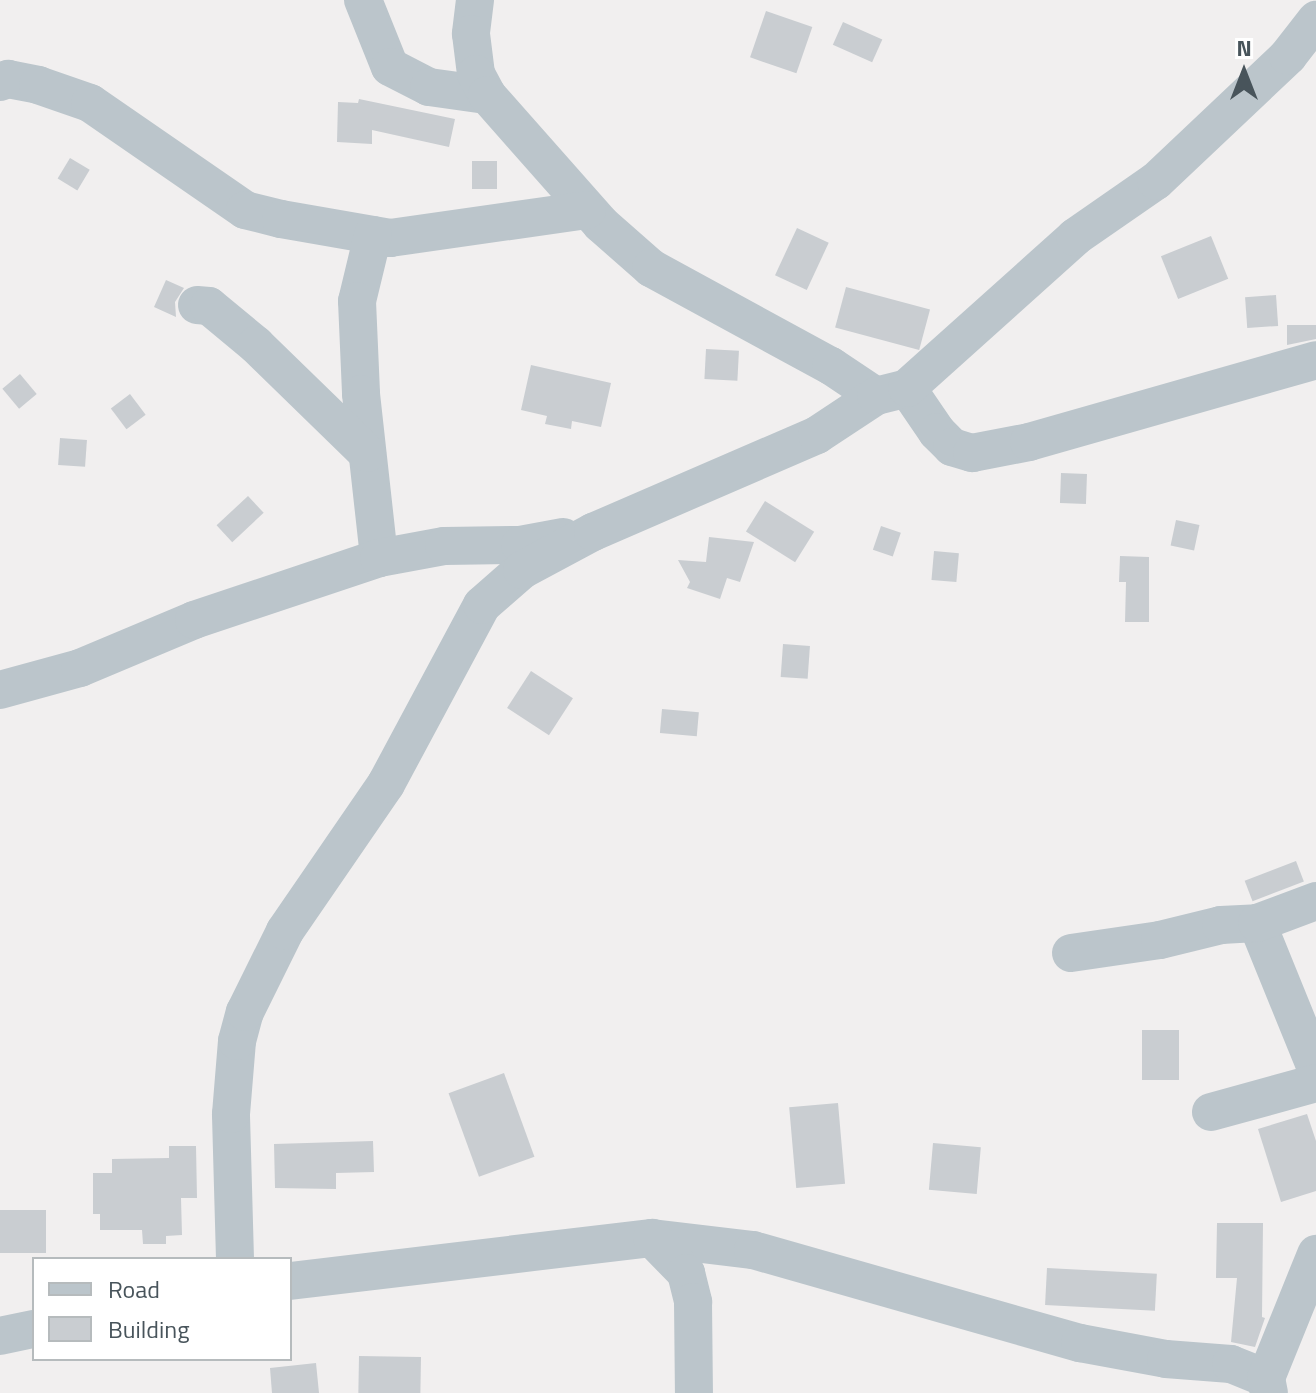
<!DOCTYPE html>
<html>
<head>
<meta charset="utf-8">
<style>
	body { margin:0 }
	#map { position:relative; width:1316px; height:1393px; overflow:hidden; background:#f1efef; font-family:"Titillium Web",sans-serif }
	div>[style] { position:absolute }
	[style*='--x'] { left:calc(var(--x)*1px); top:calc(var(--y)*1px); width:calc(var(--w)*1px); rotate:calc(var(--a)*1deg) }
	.building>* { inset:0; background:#c9cdd1; transform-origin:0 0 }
	.minor>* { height:38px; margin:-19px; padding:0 19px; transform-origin:19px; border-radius:19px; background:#bbc5cb }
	span { translate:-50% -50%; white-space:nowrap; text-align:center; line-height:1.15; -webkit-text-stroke:7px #fff; paint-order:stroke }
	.legend { position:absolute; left:32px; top:1257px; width:260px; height:104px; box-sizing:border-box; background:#fff; border:2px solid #b6bbbd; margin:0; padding:10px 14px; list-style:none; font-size:24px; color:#48545b }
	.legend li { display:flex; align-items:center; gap:16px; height:40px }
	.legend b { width:40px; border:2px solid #b6bbbd }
	.north { position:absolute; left:1204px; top:32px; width:80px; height:80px; -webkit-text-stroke:6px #fff; paint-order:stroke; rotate:0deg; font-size:22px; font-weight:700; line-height:32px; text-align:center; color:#48545b }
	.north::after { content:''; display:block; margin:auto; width:28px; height:36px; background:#48545b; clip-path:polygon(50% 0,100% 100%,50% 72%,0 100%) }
</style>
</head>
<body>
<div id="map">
	<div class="building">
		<i style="left:766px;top:11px;width:49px;height:49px;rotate:19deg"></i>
		<i style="left:843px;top:22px;width:43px;height:25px;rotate:24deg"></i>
		<i style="clip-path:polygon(359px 99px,455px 119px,449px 147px,372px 130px,372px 144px,337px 142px,338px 102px,358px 103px)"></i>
		<i style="left:70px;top:158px;width:23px;height:24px;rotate:31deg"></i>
		<i style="left:472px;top:161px;width:25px;height:28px"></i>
		<i style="left:797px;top:228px;width:35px;height:52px;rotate:25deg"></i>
		<i style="left:1211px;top:236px;width:46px;height:54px;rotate:68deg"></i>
		<i style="clip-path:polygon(166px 280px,184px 288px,175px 302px,176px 317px,154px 307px)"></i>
		<i style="left:846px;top:287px;width:87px;height:42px;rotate:15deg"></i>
		<i style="left:1276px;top:295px;width:31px;height:31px;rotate:86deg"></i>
		<i style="clip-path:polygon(1287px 325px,1316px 325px,1316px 339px,1287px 345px)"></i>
		<i style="left:706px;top:349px;width:33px;height:30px;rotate:3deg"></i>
		<i style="clip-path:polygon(531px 365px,611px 383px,601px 427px,572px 421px,571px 429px,545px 424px,547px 416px,521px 410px)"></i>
		<i style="left:20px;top:374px;width:26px;height:23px;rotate:50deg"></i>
		<i style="left:130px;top:394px;width:26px;height:24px;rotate:53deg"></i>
		<i style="left:60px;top:438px;width:27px;height:27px;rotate:4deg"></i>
		<i style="left:1061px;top:473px;width:26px;height:30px;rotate:2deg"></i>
		<i style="left:248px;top:496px;width:23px;height:43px;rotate:47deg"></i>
		<i style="left:765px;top:501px;width:58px;height:36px;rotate:32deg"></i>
		<i style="left:1176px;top:520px;width:24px;height:26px;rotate:12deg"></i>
		<i style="left:881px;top:526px;width:21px;height:25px;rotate:19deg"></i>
		<i style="clip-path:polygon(709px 537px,754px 542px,740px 582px,727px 578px,720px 599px,687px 588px,690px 582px,678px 560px,706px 562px)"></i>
		<i style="left:934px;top:551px;width:25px;height:29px;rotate:5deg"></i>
		<i style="clip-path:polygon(1120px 556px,1149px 557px,1149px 622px,1125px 622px,1126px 582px,1119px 582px)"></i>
		<i style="left:783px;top:644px;width:27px;height:33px;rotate:4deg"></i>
		<i style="left:531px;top:671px;width:50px;height:44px;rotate:33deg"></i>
		<i style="left:662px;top:709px;width:37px;height:24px;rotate:5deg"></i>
		<i style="left:1296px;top:861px;width:22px;height:55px;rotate:69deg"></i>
		<i style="left:1142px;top:1030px;width:37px;height:50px"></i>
		<i style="left:504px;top:1073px;width:89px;height:59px;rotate:70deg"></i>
		<i style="left:838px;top:1103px;width:81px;height:49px;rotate:85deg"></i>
		<i style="clip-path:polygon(1307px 1114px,1316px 1141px,1316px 1191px,1281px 1202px,1258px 1129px)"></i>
		<i style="clip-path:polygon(373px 1141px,374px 1172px,336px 1173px,336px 1189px,275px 1188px,274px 1144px)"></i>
		<i style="left:933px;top:1143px;width:48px;height:47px;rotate:5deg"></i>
		<i style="clip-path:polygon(169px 1146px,196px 1146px,197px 1198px,181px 1198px,182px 1235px,166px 1236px,166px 1244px,143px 1244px,142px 1230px,100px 1230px,100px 1214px,93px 1214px,93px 1173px,112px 1173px,112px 1159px,169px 1158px)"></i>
		<i style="left:0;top:1210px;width:46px;height:43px"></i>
		<i style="clip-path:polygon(1217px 1223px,1263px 1223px,1262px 1317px,1265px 1318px,1255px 1347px,1231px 1342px,1237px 1278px,1216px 1278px)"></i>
		<i style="left:1047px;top:1268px;width:110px;height:37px;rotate:3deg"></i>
		<i style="left:359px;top:1356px;width:62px;height:37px;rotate:1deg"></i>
		<i style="clip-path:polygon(316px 1363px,319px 1393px,272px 1393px,270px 1368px)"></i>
	</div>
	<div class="minor">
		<i style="--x:363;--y:0;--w:72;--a:68.1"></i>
		<i style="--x:390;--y:67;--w:44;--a:27.1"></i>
		<i style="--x:429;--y:87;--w:59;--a:7.9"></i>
		<i style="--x:475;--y:0;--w:34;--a:97"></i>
		<i style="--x:471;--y:34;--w:40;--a:82.9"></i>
		<i style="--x:476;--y:74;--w:24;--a:62"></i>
		<i style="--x:487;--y:95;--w:172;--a:48.5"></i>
		<i style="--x:601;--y:224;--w:67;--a:41.3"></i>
		<i style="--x:651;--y:268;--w:205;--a:28.6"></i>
		<i style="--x:831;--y:366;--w:54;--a:33.7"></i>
		<i style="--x:0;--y:82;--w:9;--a:-21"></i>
		<i style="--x:8;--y:79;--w:31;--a:11"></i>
		<i style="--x:38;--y:85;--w:55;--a:19.1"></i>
		<i style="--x:90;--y:103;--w:188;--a:34.6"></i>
		<i style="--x:245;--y:210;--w:37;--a:14"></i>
		<i style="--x:281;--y:219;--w:111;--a:9.9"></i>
		<i style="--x:390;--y:238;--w:199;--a:-8.1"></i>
		<i style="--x:373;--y:235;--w:68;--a:103.6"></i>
		<i style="--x:357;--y:301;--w:93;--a:87.5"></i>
		<i style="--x:361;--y:394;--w:165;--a:83.7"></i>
		<i style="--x:197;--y:305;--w:12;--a:5"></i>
		<i style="--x:209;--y:306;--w:61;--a:39.7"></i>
		<i style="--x:256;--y:345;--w:155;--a:44.2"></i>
		<i style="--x:907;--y:388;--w:53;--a:55.7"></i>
		<i style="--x:937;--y:432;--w:21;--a:45"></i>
		<i style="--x:952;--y:447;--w:21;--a:17"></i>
		<i style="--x:972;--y:453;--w:58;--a:-10.9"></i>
		<i style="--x:1029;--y:442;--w:298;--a:-15.9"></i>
		<i style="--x:0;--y:690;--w:83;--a:-15.4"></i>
		<i style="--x:80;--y:668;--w:124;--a:-22.8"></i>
		<i style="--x:194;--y:620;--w:195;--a:-18.5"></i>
		<i style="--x:379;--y:558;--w:66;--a:-10.5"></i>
		<i style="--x:444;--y:546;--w:76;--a:-0.8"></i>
		<i style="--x:520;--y:545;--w:44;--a:-10.5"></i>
		<i style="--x:1257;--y:923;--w:157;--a:67.9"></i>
		<i style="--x:1071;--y:953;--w:90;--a:-8.3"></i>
		<i style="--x:1160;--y:940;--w:63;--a:-13.8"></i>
		<i style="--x:1221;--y:925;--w:36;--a:-3"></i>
		<i style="--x:1257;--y:923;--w:63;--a:-20.4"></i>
		<i style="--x:1211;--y:1112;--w:109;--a:-15.4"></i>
		<i style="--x:652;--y:1238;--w:102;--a:6.8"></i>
		<i style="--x:753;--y:1250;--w:340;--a:15.9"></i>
		<i style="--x:1080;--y:1343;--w:87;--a:10.5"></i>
		<i style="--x:1166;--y:1359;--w:65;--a:4.4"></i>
		<i style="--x:1231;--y:1364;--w:38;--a:22"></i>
		<i style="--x:1266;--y:1378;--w:15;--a:79"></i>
		<i style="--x:235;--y:1259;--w:145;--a:-91.6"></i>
		<i style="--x:231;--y:1114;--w:73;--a:-85.3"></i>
		<i style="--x:237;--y:1041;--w:30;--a:-75"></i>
		<i style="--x:245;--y:1012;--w:90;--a:-63.7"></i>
		<i style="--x:285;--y:931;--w:178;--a:-55.5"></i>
		<i style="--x:386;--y:784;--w:203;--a:-61.8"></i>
		<i style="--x:482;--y:605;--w:53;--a:-41.2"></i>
		<i style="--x:522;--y:570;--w:81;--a:-28.2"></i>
		<i style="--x:593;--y:532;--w:244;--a:-23.4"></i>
		<i style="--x:817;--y:435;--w:71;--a:-33.5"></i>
		<i style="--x:876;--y:396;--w:32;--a:-14"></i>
		<i style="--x:907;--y:388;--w:226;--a:-41.9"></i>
		<i style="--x:1075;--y:237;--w:98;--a:-34.7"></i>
		<i style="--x:1156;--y:181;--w:182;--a:-43.4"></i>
		<i style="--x:1288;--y:56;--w:46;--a:-52.1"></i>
		<i style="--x:290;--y:1281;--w:365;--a:-6.8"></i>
		<i style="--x:652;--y:1238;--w:49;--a:45.8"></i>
		<i style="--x:686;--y:1273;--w:30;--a:76"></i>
		<i style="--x:693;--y:1302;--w:91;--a:89.4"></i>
		<i style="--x:0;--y:1336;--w:35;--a:-12"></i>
		<i style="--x:1266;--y:1378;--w:134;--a:-68"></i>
	</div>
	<ul class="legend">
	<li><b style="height:10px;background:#bbc5cb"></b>Road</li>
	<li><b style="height:22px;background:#c9cdd1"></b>Building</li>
	</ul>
	<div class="north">N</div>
</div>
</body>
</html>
